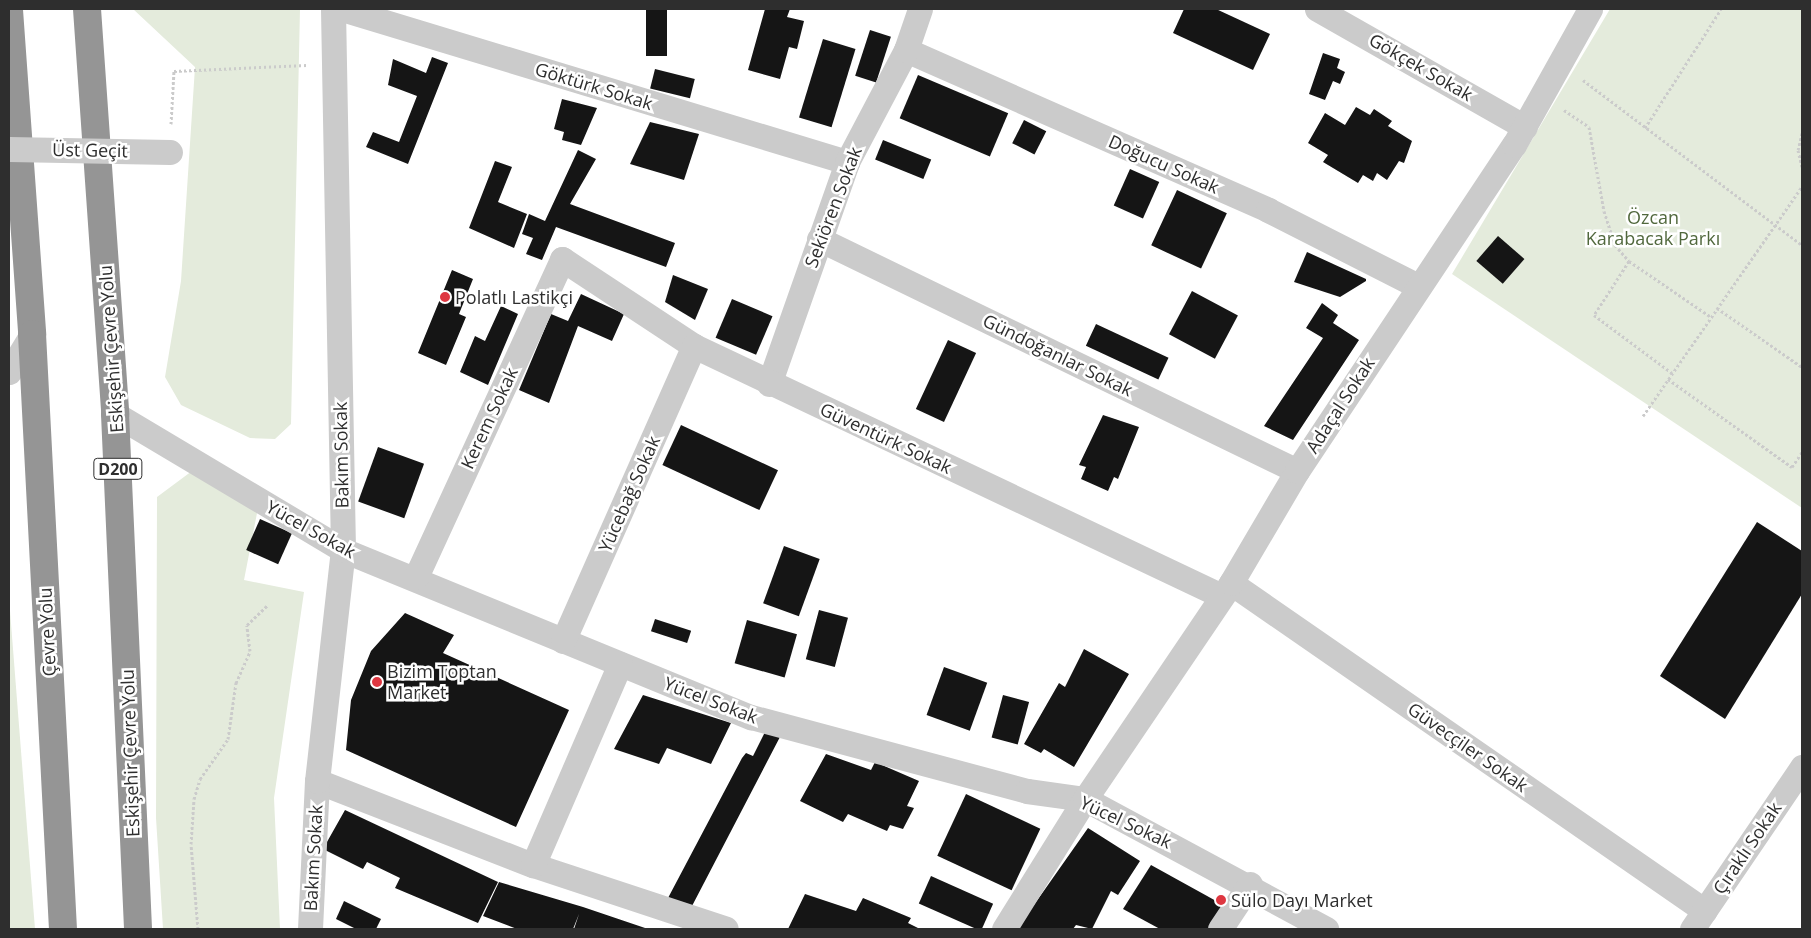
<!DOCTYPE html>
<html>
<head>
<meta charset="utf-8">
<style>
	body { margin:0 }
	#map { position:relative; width:1811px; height:938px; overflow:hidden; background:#fff; font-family:"Open Sans",sans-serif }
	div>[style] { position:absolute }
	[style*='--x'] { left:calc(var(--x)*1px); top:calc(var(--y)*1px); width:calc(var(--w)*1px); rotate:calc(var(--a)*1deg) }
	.green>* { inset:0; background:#e4ebdc }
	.building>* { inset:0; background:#151515; transform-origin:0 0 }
	.path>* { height:3px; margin-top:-1.5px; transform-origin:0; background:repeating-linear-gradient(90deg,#cbcbcb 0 2.5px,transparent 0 5px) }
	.street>* { height:25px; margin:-12.5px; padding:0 12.5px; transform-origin:12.5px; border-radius:12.5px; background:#cbcbcb }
	.highway>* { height:28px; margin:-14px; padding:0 14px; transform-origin:14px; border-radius:14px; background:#959595 }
	.street-bridge>* { height:25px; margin:-12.5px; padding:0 12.5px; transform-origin:12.5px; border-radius:12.5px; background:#cbcbcb }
	.dots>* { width:14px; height:14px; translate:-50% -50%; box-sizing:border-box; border:2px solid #fff; border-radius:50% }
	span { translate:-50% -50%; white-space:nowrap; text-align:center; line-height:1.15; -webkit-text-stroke:5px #fff; paint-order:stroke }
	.shield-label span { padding:1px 4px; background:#fff; border:1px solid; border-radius:4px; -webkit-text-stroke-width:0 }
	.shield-label { font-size:16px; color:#2e2e2e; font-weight:700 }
	.street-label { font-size:18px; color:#2e2e2e }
	.park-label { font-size:18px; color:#51683d }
	.poi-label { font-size:18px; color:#2e2e2e }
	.left { translate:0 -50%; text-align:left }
	.frame { position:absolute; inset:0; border:10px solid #2e2e2e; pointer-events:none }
</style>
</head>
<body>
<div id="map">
	<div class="green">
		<i style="clip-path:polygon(133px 9px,300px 9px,291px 424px,275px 439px,250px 438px,181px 405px,165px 377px,181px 281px,195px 67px)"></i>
		<i style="clip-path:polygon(1610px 9px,1802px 9px,1802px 508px,1452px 274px)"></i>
		<i style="clip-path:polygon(192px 471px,258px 508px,244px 580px,304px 592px,274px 798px,280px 929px,163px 929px,156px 818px,157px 497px)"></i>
		<i style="clip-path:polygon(9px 598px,35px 929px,9px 929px)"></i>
	</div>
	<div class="building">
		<i style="left:646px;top:9px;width:21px;height:47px"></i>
		<i style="clip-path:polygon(765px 9px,790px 9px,787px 17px,804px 21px,797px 49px,789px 47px,780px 79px,748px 70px)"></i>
		<i style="clip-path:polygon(1184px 9px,1216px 9px,1270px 34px,1253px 70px,1173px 33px)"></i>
		<i style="left:870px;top:30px;width:22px;height:48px;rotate:18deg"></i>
		<i style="left:823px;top:39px;width:34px;height:82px;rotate:17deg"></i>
		<i style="clip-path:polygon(1323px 53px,1340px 59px,1337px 68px,1345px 72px,1340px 84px,1333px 81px,1325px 100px,1309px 94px)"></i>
		<i style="clip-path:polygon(432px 57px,448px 63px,408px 164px,366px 147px,373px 132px,399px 142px,417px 96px,388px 85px,393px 59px,426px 73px)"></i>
		<i style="left:655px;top:69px;width:41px;height:20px;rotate:14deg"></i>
		<i style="left:918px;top:75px;width:98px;height:47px;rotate:23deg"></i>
		<i style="clip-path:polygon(562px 99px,597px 108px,581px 145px,562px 140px,564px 132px,554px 129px)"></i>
		<i style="clip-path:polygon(1356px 107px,1370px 115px,1374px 109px,1392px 121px,1388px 126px,1412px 141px,1404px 163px,1399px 161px,1387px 180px,1377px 173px,1373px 181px,1363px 175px,1358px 183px,1323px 162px,1328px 155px,1308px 143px,1325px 113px,1345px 125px)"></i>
		<i style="left:1024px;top:120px;width:25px;height:26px;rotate:27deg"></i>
		<i style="clip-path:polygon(650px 122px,699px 134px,684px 180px,630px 164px)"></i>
		<i style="left:883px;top:140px;width:52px;height:21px;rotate:22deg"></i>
		<i style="clip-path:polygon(578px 150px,596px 159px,570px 204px,675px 243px,666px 267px,556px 227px,542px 260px,526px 254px,533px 238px,522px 234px,529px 214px,545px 221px)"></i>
		<i style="clip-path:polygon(495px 161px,512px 167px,498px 202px,527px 214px,514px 248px,469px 228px)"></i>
		<i style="left:1130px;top:169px;width:32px;height:40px;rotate:24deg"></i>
		<i style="left:1177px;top:190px;width:55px;height:61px;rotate:25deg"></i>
		<i style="left:1498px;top:236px;width:35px;height:33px;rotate:41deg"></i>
		<i style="clip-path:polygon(1307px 252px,1366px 279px,1366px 281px,1340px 297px,1294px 282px)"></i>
		<i style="clip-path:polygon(452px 270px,473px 279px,459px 314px,466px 317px,446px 365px,418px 353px)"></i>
		<i style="clip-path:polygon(673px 275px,708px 289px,695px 320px,665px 302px)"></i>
		<i style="left:1192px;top:291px;width:52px;height:49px;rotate:28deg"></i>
		<i style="clip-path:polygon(581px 294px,624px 314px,612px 341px,578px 326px,549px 403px,519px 390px,551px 314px,568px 321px)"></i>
		<i style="left:732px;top:299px;width:44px;height:42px;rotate:23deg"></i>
		<i style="clip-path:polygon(1322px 303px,1338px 315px,1333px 323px,1359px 340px,1293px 440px,1264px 426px,1323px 338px,1306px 328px)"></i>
		<i style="clip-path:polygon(501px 306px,518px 314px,488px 385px,460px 372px,475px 336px,485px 341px)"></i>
		<i style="left:1096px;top:324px;width:80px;height:24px;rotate:25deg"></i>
		<i style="left:948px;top:340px;width:31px;height:76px;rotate:25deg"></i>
		<i style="clip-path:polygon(1103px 415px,1139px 427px,1118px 479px,1114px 477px,1108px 491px,1081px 479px,1086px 467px,1079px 465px)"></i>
		<i style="left:681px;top:425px;width:107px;height:44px;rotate:25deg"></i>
		<i style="left:378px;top:447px;width:49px;height:58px;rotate:20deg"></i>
		<i style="left:260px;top:519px;width:35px;height:34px;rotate:24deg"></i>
		<i style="clip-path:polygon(1757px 522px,1802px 551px,1802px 594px,1725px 719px,1660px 676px)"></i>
		<i style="left:784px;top:546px;width:38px;height:61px;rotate:20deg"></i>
		<i style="left:819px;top:610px;width:30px;height:51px;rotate:15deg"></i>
		<i style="clip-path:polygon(405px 613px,454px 635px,443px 653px,569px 710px,516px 827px,346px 750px,351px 700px,371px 651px)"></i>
		<i style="left:655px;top:619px;width:38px;height:13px;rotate:18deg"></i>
		<i style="left:747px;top:620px;width:52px;height:45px;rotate:16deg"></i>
		<i style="clip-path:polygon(1084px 649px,1129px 674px,1074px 767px,1044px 749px,1041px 753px,1024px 744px,1059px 683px,1065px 687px)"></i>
		<i style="left:944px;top:667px;width:46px;height:51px;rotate:20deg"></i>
		<i style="clip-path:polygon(643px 695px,731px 723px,711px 764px,667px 748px,659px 764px,614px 749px)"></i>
		<i style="left:1003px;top:695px;width:27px;height:44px;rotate:15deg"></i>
		<i style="clip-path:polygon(766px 730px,781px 735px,692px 906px,668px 898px,742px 758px,746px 753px,753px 756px)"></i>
		<i style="clip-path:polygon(826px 754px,871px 770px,875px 762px,919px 781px,907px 806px,914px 808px,903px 829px,890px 825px,887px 831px,848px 814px,843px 822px,800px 801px)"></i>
		<i style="left:966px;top:794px;width:82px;height:68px;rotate:25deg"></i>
		<i style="clip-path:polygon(345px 810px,498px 882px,478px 923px,395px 888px,400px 878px,367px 862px,363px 869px,323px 849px)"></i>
		<i style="clip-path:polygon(1088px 828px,1140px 861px,1118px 895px,1111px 891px,1092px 929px,1076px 925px,1073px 929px,1017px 929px)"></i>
		<i style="clip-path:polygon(1151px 865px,1227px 907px,1212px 929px,1160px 929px,1123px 909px)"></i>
		<i style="left:931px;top:876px;width:68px;height:30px;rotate:24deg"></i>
		<i style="clip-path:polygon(499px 882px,583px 907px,648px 929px,574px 929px,579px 914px,573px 929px,517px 929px,483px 916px)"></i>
		<i style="clip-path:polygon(805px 894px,856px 911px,863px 898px,911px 918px,908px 923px,920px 929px,788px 929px)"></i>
		<i style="clip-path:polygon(344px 901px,381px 919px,376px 929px,356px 929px,336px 919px)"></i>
	</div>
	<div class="path">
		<i style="--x:1583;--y:80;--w:274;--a:37"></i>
		<i style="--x:1564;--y:110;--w:30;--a:34"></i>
		<i style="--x:1589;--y:127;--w:85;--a:79.9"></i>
		<i style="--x:1604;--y:211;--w:36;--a:72"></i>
		<i style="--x:1615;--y:245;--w:21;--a:49"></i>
		<i style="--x:1629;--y:261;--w:64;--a:122.9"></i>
		<i style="--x:1594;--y:315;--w:97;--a:36.6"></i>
		<i style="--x:171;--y:124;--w:53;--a:-86.8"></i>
		<i style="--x:174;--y:71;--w:133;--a:-2.6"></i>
		<i style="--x:1645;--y:128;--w:141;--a:-57.4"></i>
		<i style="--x:1802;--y:133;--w:17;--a:103"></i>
		<i style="--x:1798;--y:150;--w:17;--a:77"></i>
		<i style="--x:1629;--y:261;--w:99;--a:34.3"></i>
		<i style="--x:1717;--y:308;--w:103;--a:34.8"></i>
		<i style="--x:1668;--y:379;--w:152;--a:35.4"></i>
		<i style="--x:1792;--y:467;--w:18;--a:-56"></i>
		<i style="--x:1643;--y:416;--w:280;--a:-55.3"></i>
		<i style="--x:198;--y:929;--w:85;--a:-94.7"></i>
		<i style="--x:191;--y:844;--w:45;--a:-86.2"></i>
		<i style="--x:194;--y:799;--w:21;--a:-73"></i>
		<i style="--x:200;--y:779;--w:49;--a:-55"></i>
		<i style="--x:228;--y:739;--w:57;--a:-81.9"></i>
		<i style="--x:236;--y:683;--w:35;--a:-66"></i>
		<i style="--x:250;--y:651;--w:26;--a:-97"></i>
		<i style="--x:247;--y:625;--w:29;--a:-44"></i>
	</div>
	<div class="street">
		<i style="--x:342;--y:9;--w:528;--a:16.86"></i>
		<i style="--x:1317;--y:9;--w:239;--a:29.6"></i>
		<i style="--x:906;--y:50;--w:396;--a:23.8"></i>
		<i style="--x:1268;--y:210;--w:168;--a:26.9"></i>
		<i style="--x:819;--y:239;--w:531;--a:25.89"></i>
		<i style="--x:9;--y:372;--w:44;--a:-58.8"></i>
		<i style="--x:769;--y:384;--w:235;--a:-70.6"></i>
		<i style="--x:847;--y:162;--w:127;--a:-62.2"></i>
		<i style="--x:906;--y:50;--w:43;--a:-71.1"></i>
		<i style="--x:115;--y:414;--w:265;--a:30.8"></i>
		<i style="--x:343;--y:550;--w:441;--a:22.3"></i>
		<i style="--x:751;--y:717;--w:286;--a:15"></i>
		<i style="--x:1027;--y:791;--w:59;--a:7.9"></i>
		<i style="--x:1085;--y:799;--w:274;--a:28.3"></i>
		<i style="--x:416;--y:577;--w:350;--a:-65.3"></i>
		<i style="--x:562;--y:259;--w:158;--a:33.4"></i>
		<i style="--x:694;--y:346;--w:584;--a:25.34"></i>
		<i style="--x:1231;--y:583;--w:576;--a:34.68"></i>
		<i style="--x:563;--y:641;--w:323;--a:-66.1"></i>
		<i style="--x:317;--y:781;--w:232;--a:21.3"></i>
		<i style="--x:533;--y:865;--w:203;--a:18.3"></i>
		<i style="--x:533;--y:865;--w:219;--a:-66.6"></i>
		<i style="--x:310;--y:929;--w:148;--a:-87.3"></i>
		<i style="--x:317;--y:781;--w:232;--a:-83.6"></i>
		<i style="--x:343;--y:550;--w:541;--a:-91.06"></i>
		<i style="--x:1004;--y:929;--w:153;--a:-58.1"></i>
		<i style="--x:1085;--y:799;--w:261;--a:-55.9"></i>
		<i style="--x:1231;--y:583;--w:130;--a:-59.5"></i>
		<i style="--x:1297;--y:471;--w:392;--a:-56.4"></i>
		<i style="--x:1514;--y:145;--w:156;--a:-60.8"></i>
		<i style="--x:1220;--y:929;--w:54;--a:-56.3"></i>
		<i style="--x:1692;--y:929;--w:196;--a:-55.8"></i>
	</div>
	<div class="highway">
		<i style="--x:87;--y:9;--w:406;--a:86"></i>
		<i style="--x:115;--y:414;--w:516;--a:87.44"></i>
		<i style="--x:9;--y:10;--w:325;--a:85.9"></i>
		<i style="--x:32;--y:334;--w:596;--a:87.02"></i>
	</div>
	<div class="street-bridge">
		<i style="--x:9;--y:149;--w:161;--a:1.1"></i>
	</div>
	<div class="dots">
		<i style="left:445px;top:297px;background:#de3741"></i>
		<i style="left:377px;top:682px;background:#de3741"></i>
		<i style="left:1221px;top:900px;background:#de3741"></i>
	</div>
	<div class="shield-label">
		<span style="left:118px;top:469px">D200</span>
	</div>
	<div class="street-label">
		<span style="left:1421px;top:67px;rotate:30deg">Gökçek Sokak</span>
		<span style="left:594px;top:86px;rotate:17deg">Göktürk Sokak</span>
		<span style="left:90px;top:150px;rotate:1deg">Üst Geçit</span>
		<span style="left:1164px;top:164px;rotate:24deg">Doğucu Sokak</span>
		<span style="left:833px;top:207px;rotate:-69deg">Sekiören Sokak</span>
		<span style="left:111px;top:349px;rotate:-94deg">Eskişehir Çevre Yolu</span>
		<span style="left:1058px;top:355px;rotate:26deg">Gündoğanlar Sokak</span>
		<span style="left:1340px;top:405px;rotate:-57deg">Adaçal Sokak</span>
		<span style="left:489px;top:418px;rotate:-65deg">Kerem Sokak</span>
		<span style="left:886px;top:438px;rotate:25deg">Güventürk Sokak</span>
		<span style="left:341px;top:455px;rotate:-91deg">Bakım Sokak</span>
		<span style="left:629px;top:494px;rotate:-66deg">Yücebağ Sokak</span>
		<span style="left:311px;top:529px;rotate:29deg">Yücel Sokak</span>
		<span style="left:47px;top:632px;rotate:-93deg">Çevre Yolu</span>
		<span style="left:711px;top:700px;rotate:21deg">Yücel Sokak</span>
		<span style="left:1468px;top:747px;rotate:35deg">Güvecçiler Sokak</span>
		<span style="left:130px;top:753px;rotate:-92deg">Eskişehir Çevre Yolu</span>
		<span style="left:1126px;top:822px;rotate:25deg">Yücel Sokak</span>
		<span style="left:1747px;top:848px;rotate:-56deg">Çıraklı Sokak</span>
		<span style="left:313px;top:858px;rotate:-87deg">Bakım Sokak</span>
	</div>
	<div class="park-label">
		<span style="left:1653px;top:228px">Özcan<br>Karabacak Parkı</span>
	</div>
	<div class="poi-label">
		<span class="left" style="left:455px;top:297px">Polatlı Lastikçi</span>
		<span class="left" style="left:387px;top:682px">Bizim Toptan<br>Market</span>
		<span class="left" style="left:1231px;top:900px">Sülo Dayı Market</span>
	</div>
	<div class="frame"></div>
</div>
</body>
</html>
